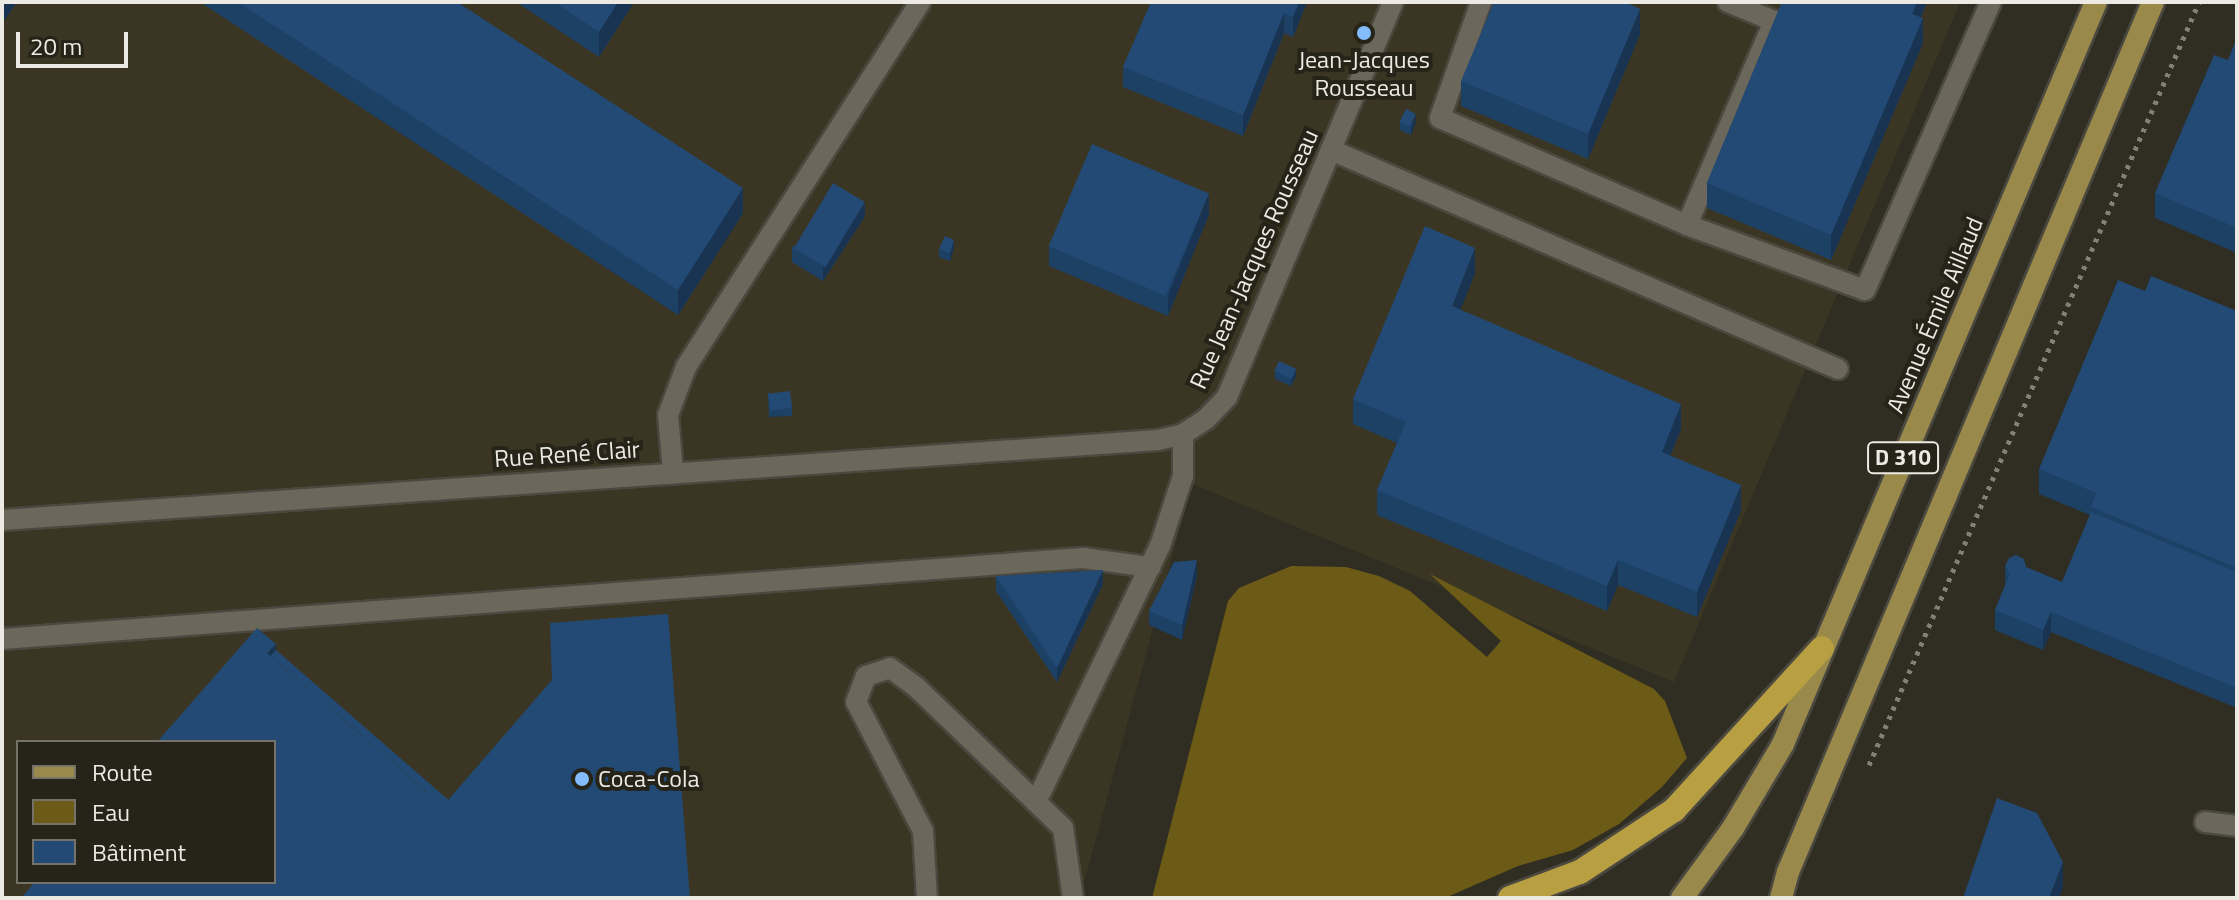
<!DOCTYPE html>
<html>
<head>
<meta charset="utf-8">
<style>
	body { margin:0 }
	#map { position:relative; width:2239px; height:900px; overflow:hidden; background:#302d22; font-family:"Titillium Web",sans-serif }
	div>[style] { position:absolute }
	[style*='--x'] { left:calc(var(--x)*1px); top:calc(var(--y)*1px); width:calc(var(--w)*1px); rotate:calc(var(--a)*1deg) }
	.built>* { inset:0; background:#3b3624 }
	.water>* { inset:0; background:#6c5b17 }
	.path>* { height:5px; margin-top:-2.5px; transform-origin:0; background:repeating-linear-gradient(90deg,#838077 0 4px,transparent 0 10px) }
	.roads { filter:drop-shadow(2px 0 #4b483f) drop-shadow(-2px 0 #4b483f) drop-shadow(0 2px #4b483f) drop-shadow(0 -2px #4b483f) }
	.service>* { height:20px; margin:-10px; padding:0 10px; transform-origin:10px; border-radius:10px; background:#6b685b }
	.primary>* { height:22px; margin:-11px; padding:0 11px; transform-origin:11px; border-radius:11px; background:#99894b }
	.motorway>* { height:24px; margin:-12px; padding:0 12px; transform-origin:12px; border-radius:12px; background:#b89f41 }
	.wall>* { inset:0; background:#1d4065 }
	.shaded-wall>* { inset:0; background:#183452 }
	.building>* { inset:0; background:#224a75; transform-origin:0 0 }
	.dots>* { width:22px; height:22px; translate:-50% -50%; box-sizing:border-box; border:4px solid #262318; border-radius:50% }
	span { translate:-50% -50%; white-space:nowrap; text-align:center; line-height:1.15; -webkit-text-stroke:8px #262318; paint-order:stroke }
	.shield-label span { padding:2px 6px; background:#262318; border:2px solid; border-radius:6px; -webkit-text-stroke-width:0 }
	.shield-label { font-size:22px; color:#eceae3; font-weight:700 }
	.poi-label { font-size:24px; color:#eceae3 }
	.left { translate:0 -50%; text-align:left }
	.street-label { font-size:24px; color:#eceae3 }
	.frame { position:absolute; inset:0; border:4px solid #eceae3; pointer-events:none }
	.legend { position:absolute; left:16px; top:740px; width:260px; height:144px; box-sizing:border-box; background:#262318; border:2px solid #757369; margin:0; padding:10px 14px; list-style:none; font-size:24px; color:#eceae3 }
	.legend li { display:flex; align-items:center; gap:16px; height:40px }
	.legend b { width:40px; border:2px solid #757369 }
	.scale { position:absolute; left:16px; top:32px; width:112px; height:36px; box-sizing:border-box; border:4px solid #eceae3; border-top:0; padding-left:10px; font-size:24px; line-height:28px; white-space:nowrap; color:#eceae3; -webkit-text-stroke:6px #262318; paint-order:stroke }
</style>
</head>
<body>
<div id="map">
	<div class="built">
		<i style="clip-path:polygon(evenodd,2px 2px,1960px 2px,1674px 682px,1192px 484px,1080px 898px,2px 898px,2px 2px,18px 742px,274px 742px,274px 882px,18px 882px,18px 742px)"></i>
	</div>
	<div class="water">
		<i style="clip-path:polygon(1291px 566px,1346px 567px,1379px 576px,1410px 591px,1487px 657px,1501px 641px,1430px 574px,1654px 689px,1665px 701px,1687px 758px,1662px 787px,1619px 824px,1573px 850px,1518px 866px,1445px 898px,1152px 898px,1228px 601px,1239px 588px)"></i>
	</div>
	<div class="path">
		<i style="--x:1869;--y:765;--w:831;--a:-66.61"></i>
	</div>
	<div class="roads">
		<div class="service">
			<i style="--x:1481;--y:2;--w:123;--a:109.5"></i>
			<i style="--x:1440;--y:118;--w:269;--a:23.4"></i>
			<i style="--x:1687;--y:225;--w:222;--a:-66.9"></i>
			<i style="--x:1774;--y:21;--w:50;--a:-157.6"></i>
			<i style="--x:1331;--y:150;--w:552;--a:23.36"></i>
			<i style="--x:1687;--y:225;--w:189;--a:20.1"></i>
			<i style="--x:1865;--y:290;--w:314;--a:-66.4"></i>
			<i style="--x:673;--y:472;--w:57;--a:-95"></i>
			<i style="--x:668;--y:415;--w:51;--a:-69.4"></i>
			<i style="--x:686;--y:367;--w:434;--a:-57.3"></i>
			<i style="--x:2;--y:520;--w:1159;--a:-3.96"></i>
			<i style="--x:1158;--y:440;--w:26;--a:-13"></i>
			<i style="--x:1183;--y:434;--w:27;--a:-33"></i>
			<i style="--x:1206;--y:419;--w:30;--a:-46"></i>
			<i style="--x:1227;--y:397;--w:428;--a:-67.2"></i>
			<i style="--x:2;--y:639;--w:1084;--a:-4.29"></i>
			<i style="--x:1083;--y:558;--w:68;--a:7.7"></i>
			<i style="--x:1036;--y:802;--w:284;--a:-64.2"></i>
			<i style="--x:1160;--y:546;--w:74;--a:-71.8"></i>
			<i style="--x:1183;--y:476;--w:42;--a:-90"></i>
			<i style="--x:2205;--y:822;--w:32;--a:7"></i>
			<i style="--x:927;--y:898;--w:67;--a:-93.4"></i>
			<i style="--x:923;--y:831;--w:145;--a:-117.4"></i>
			<i style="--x:856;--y:702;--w:28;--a:-69"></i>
			<i style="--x:866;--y:676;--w:25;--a:-18"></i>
			<i style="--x:890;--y:668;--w:32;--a:36"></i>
			<i style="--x:916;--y:687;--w:204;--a:43.8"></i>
			<i style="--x:1063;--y:828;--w:71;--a:81.9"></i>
		</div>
		<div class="primary">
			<i style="--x:1682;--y:898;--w:87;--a:-53.9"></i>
			<i style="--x:1733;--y:828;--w:98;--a:-59.2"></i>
			<i style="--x:1783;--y:744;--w:805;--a:-67.13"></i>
			<i style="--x:1781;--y:898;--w:27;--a:-75"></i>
			<i style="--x:1788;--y:872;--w:943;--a:-67.24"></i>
		</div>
		<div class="motorway">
			<i style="--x:1510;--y:898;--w:75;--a:-20.4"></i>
			<i style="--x:1580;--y:872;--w:113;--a:-33.4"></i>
			<i style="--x:1674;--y:810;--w:219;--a:-47.6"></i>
		</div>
	</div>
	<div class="wall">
		<i style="clip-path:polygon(200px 2px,457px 2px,743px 213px,678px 315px)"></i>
		<i style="clip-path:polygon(516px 2px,634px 2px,599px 57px)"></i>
		<i style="clip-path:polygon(1151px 2px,1307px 2px,1293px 37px,1284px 33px,1243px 136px,1123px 87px,1123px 67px)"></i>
		<i style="clip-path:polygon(1782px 2px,1927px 2px,1921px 17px,1923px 43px,1831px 260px,1707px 208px,1707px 183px)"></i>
		<i style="clip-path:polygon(1640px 34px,1588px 159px,1461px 106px,1461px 81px)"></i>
		<i style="clip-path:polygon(2237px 38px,2237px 253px,2155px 218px,2155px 193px,2228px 60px)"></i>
		<i style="clip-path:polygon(1416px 121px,1411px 135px,1400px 130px,1400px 123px)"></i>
		<i style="clip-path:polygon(1209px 214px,1168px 316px,1049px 266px,1049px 246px)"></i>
		<i style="clip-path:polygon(865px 216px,823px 281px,792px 262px,792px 247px)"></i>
		<i style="clip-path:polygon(954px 248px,950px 261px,939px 257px,939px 249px)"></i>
		<i style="clip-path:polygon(1475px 273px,1460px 310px,1681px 429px,1670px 455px,1741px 510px,1697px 617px,1618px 585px,1607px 611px,1377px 515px,1377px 490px,1397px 443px,1353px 424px,1353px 399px)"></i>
		<i style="clip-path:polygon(2145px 291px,2237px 311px,2237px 708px,2051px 632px,2043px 650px,1995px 630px,1995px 610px,2005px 585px,2005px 566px,2026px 567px,2062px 582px,2090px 515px,2039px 494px,2039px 469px)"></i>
		<i style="clip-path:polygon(1275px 371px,1296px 376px,1291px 386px,1275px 379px)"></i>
		<i style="clip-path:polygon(768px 392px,792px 408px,792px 416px,769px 417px)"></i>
		<i style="clip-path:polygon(1197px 575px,1182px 640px,1149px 625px,1149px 611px)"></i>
		<i style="clip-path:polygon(996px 576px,1103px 584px,1057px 682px,996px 591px)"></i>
	</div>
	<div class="shaded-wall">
		<i style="clip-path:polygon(2px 2px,17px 2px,2px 24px)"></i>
		<i style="clip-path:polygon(618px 2px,634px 2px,599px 57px,599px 32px)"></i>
		<i style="clip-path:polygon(1299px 2px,1307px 2px,1293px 37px,1293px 17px)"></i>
		<i style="clip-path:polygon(1917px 2px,1927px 2px,1912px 39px,1912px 14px)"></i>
		<i style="clip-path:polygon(1640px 9px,1640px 34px,1588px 159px,1588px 134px)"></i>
		<i style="clip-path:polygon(1284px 13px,1284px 33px,1243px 136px,1243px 115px)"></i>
		<i style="clip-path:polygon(1923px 18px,1923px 43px,1831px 260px,1831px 235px)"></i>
		<i style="clip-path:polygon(1416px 114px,1416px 121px,1411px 135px,1411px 128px)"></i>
		<i style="clip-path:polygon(743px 188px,743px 213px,678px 315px,678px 290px)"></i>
		<i style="clip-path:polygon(1209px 193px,1209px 214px,1168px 316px,1168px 296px)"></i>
		<i style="clip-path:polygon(865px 202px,865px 216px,823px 281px,823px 267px)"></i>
		<i style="clip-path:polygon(954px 240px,954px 248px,950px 261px,950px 253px)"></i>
		<i style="clip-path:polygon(1475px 248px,1475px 273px,1452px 331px,1452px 306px)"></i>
		<i style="clip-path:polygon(1296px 369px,1296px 376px,1291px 386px,1291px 378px)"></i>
		<i style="clip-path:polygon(1681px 404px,1681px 429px,1662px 477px,1662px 452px)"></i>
		<i style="clip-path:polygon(1741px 485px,1741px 510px,1697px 617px,1697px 592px)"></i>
		<i style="clip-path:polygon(1197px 560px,1197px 575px,1182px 640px,1182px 625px)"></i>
		<i style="clip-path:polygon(1618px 560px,1618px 585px,1607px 611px,1607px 586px)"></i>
		<i style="clip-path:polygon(1103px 570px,1103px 584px,1057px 682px,1057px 668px)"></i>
		<i style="clip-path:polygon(2051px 612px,2051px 632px,2043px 650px,2043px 630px)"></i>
		<i style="clip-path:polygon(276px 644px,276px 664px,267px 653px)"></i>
		<i style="clip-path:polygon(2063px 862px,2063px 887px,2059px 898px,2049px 898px)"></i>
	</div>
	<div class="building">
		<i style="clip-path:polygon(238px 2px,457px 2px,743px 188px,678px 290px)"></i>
		<i style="clip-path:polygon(554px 2px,618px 2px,599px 32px)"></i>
		<i style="clip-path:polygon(1151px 2px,1299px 2px,1293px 17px,1284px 13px,1243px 115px,1123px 67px)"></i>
		<i style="clip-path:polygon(1494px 2px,1625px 2px,1640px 9px,1588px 134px,1461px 81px)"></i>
		<i style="clip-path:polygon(1782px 2px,1917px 2px,1912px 14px,1923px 18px,1831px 235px,1707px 183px)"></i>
		<i style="clip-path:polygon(2237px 38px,2237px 228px,2155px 193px,2214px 55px,2228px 60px)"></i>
		<i style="left:1406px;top:109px;width:11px;height:15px;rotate:27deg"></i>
		<i style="left:1092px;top:144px;width:127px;height:111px;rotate:23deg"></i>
		<i style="left:833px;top:183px;width:37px;height:76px;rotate:31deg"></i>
		<i style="clip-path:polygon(1425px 226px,1475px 248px,1452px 306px,1681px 404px,1662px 452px,1741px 485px,1697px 592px,1618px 560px,1607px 586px,1377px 490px,1406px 422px,1353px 399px)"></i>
		<i style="clip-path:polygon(945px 236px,954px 240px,950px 253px,939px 249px)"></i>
		<i style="clip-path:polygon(2151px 276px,2237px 311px,2237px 568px,2091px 507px,2096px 493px,2039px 469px,2118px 280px,2145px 291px)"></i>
		<i style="left:1279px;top:361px;width:19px;height:11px;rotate:25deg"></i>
		<i style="left:790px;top:391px;width:17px;height:22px;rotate:83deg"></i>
		<i style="clip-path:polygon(2091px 512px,2237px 572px,2237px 688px,2051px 612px,2043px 630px,1995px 610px,2010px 574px,2005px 566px,2009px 558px,2016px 555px,2024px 559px,2026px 567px,2062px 582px)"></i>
		<i style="clip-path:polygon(1197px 560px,1182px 625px,1149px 611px,1174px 562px)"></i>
		<i style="clip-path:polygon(1103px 570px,1057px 668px,996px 576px)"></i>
		<i style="clip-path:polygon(668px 614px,690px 898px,21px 898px,35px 882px,274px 882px,274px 742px,157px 742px,257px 628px,276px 644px,267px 653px,443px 806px,552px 680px,550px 623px)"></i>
		<i style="left:276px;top:650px;width:229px;height:8px;rotate:41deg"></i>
		<i style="clip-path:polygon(1997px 798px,2037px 813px,2063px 862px,2049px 898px,1963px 898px)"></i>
	</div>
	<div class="dots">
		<i style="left:1364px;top:33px;background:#84bbfb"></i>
		<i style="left:582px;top:779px;background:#84bbfb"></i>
	</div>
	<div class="shield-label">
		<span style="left:1903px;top:458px">D 310</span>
	</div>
	<div class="poi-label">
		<span style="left:1364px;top:74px">Jean-Jacques<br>Rousseau</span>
		<span class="left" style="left:598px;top:779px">Coca-Cola</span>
	</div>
	<div class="street-label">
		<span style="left:1254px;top:259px;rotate:-66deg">Rue Jean-Jacques Rousseau</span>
		<span style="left:1935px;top:315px;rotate:-67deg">Avenue Émile Aillaud</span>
		<span style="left:567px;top:454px;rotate:-4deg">Rue René Clair</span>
	</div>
	<div class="frame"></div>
	<ul class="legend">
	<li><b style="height:10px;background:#99894b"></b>Route</li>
	<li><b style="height:22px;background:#6c5b17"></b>Eau</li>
	<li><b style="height:22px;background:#224a75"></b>Bâtiment</li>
	</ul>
	<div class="scale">20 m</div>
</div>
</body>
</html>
